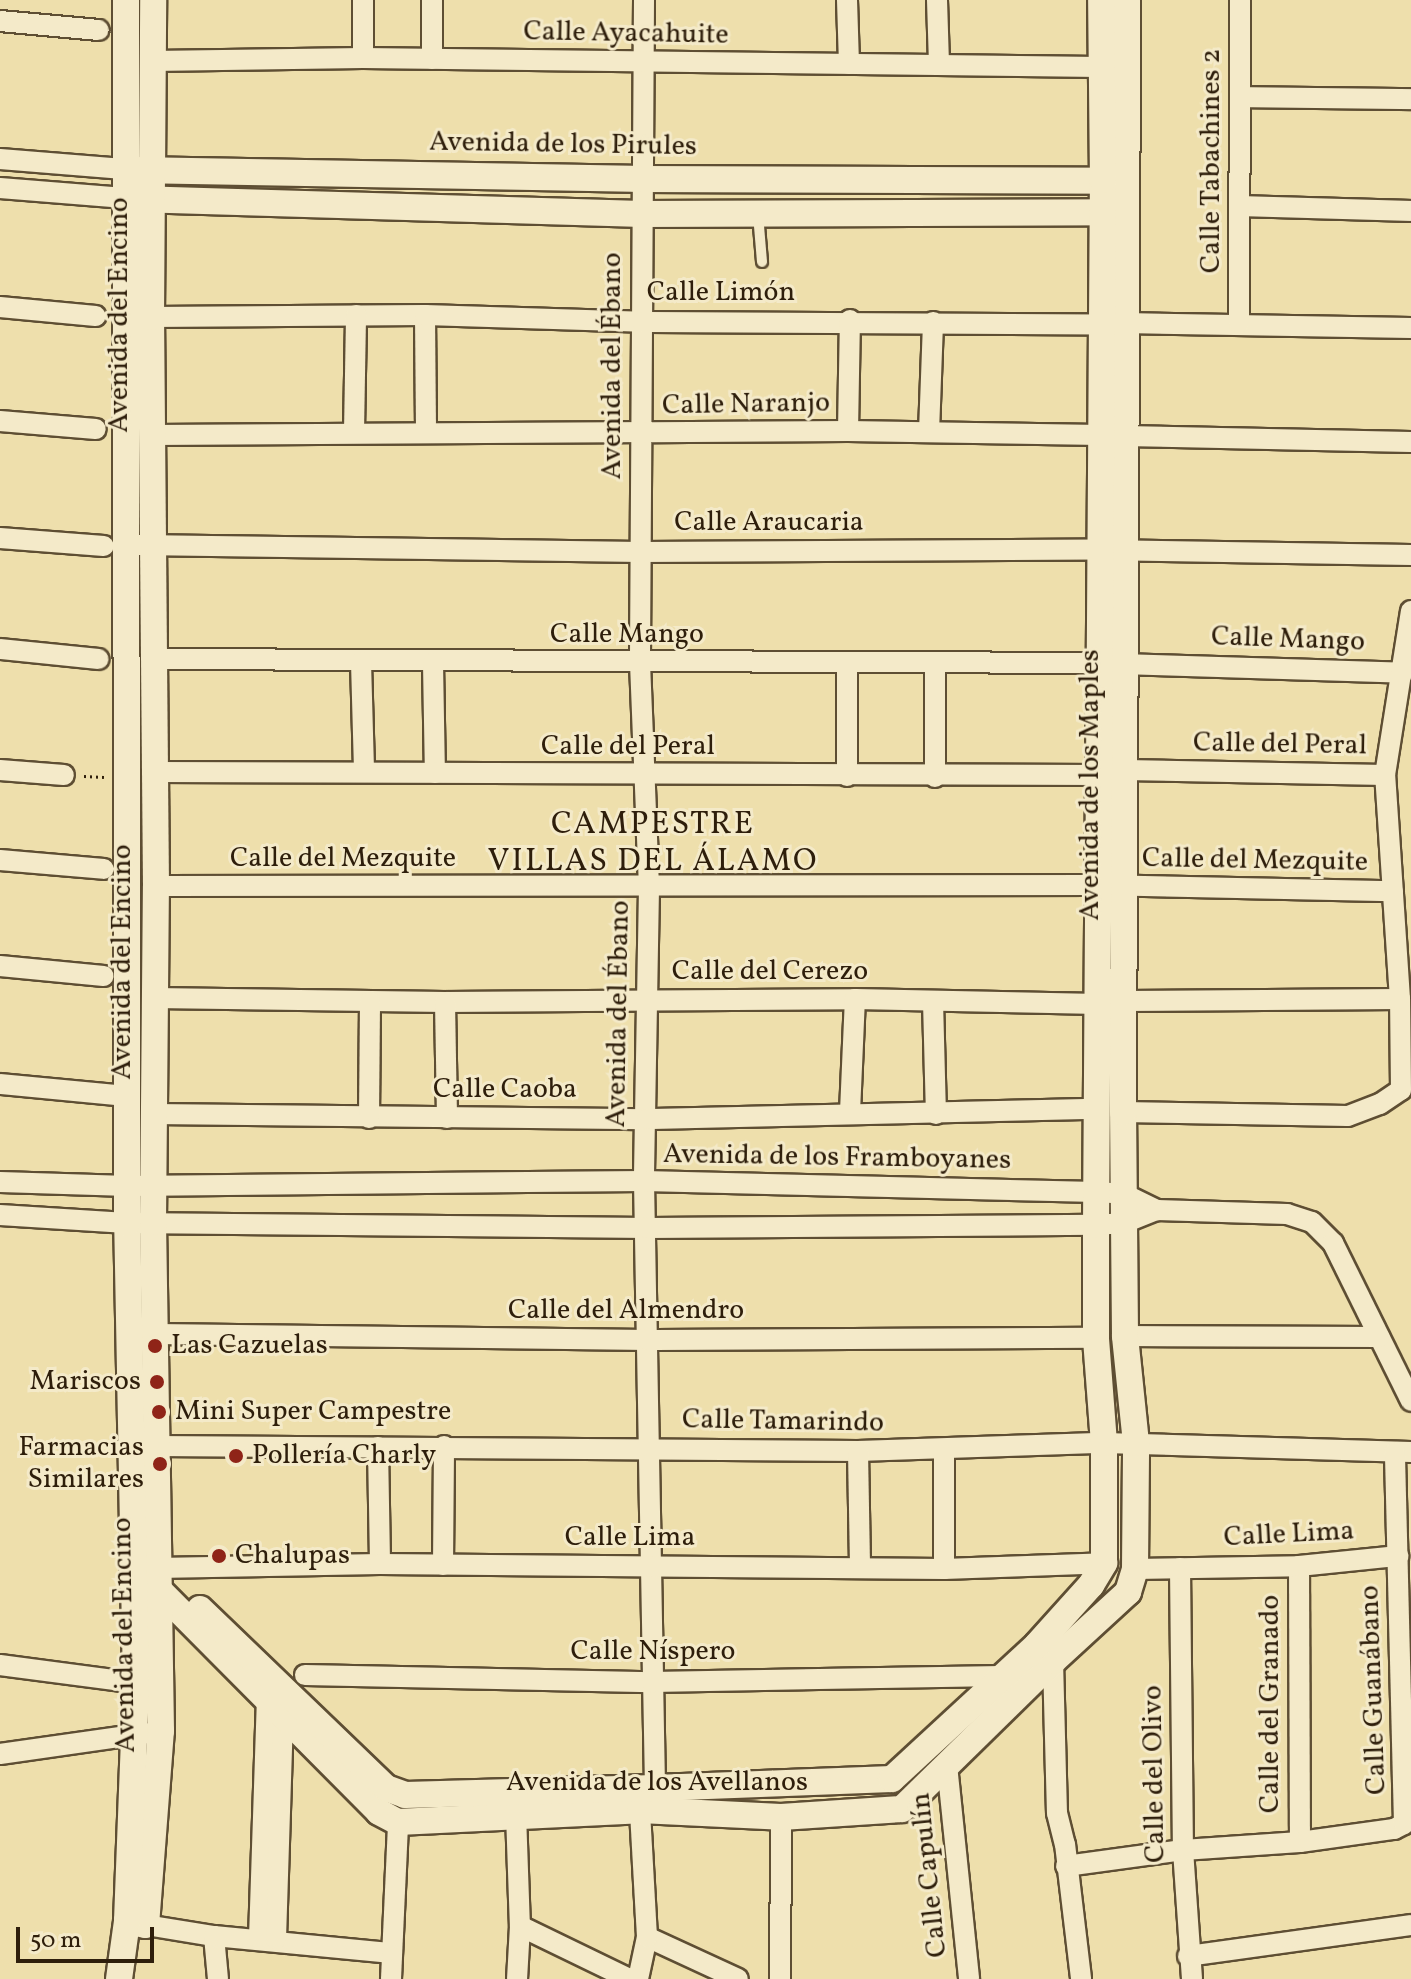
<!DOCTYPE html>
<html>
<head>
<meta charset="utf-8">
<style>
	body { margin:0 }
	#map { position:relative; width:1411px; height:1979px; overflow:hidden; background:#eedfac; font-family:Vollkorn,serif }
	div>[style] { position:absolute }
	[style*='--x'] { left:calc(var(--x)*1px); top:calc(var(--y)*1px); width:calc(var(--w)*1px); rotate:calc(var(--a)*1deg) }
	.path>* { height:3px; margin-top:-1.5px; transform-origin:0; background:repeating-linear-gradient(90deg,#2e1e0b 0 2px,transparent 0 6px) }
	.roads { filter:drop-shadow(2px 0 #5e4e33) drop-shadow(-2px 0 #5e4e33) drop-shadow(0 2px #5e4e33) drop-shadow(0 -2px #5e4e33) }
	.service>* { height:10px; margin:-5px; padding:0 5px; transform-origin:5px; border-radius:5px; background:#f4eac9 }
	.minor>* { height:20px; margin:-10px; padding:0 10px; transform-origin:10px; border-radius:10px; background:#f4eac9 }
	.tertiary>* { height:26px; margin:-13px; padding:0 13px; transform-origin:13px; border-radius:13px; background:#f4eac9 }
	.dots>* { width:22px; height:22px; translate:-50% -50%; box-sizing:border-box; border:4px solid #f4eac9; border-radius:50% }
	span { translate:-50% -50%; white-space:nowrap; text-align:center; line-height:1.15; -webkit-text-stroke:6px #f4eac9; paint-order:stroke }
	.street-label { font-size:28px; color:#2e1e0b }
	.poi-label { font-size:28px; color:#2e1e0b }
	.left { translate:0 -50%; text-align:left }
	.right { translate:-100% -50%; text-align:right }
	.quarter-label { font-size:32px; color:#2e1e0b; letter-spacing:2px }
	.scale { position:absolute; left:16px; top:1927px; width:138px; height:36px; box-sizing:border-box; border:4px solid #2e1e0b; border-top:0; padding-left:10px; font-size:24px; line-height:28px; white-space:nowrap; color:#2e1e0b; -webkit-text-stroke:6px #f4eac9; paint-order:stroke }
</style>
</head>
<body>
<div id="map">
	<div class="path">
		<i style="--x:84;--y:776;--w:20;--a:3"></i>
	</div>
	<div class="roads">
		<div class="service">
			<i style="--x:758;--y:214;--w:48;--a:85.2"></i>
		</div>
		<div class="minor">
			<i style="--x:432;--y:0;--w:59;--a:90"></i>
			<i style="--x:644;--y:0;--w:663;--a:90.35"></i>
			<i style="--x:640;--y:663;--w:225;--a:87.7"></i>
			<i style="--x:649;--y:888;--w:293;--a:91"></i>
			<i style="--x:644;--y:1181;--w:607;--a:88.96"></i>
			<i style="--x:847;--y:0;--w:64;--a:88.2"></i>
			<i style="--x:937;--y:0;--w:65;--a:88.2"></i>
			<i style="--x:0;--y:21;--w:99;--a:5.2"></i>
			<i style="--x:363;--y:58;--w:58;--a:-90"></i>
			<i style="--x:152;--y:61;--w:211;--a:-0.8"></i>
			<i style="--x:363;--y:58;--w:737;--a:0.7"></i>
			<i style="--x:1241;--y:97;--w:170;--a:0.7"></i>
			<i style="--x:0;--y:159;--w:124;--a:4.6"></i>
			<i style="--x:0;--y:188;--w:125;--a:4.6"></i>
			<i style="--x:1240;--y:206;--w:171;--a:1.7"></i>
			<i style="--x:0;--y:307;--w:96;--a:5.4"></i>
			<i style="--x:425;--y:315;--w:117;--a:89.5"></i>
			<i style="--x:151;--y:317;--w:274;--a:-0.4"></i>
			<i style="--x:425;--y:315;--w:217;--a:1.8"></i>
			<i style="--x:642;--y:322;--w:458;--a:0.3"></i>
			<i style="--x:1124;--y:323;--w:287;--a:1"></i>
			<i style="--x:1239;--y:323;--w:323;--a:-89.8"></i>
			<i style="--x:0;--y:421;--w:96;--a:4.8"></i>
			<i style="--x:848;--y:431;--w:111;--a:-89"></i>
			<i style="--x:354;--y:432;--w:117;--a:-89"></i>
			<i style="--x:929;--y:432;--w:110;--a:-87.9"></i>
			<i style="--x:152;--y:435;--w:696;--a:-0.33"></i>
			<i style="--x:848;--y:431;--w:253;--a:0.9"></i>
			<i style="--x:1124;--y:436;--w:287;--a:1.2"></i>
			<i style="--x:0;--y:538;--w:104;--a:4.4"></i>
			<i style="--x:139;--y:545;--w:502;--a:0.8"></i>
			<i style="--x:641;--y:552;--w:458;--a:-0.3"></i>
			<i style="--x:1099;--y:550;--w:312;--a:0.9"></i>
			<i style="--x:0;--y:649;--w:99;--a:5.8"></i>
			<i style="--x:154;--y:659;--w:945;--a:0.24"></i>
			<i style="--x:361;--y:662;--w:110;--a:88.4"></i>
			<i style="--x:433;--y:663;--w:110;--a:89"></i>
			<i style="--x:1123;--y:664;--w:280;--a:1.8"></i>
			<i style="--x:935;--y:665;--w:112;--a:90"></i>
			<i style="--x:0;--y:770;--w:64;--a:4.5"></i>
			<i style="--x:1125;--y:770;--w:260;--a:1.1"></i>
			<i style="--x:155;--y:772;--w:945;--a:0.18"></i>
			<i style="--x:847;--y:776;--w:111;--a:-90"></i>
			<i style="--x:0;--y:860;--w:104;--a:4.9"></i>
			<i style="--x:156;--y:886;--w:942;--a:-0.06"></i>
			<i style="--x:1098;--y:885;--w:295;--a:1.2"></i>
			<i style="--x:0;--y:966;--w:104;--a:5.5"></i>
			<i style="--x:154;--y:998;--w:291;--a:0.8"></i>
			<i style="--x:445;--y:1002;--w:410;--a:-0.4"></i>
			<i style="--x:855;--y:999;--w:244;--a:1.2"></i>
			<i style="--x:933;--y:1001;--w:113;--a:88.5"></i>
			<i style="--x:1124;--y:1001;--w:276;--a:-0.4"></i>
			<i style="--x:445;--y:1002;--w:116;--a:89"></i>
			<i style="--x:0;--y:1084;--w:117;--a:5.4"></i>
			<i style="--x:850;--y:1112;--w:113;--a:-87.5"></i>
			<i style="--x:1123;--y:1112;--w:225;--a:1"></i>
			<i style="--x:1348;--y:1116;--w:34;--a:-21"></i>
			<i style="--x:1380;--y:1104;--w:25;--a:-34"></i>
			<i style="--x:1401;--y:1090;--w:91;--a:-90.6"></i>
			<i style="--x:1400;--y:999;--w:225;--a:-93.8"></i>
			<i style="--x:1385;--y:775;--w:166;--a:-81"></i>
			<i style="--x:153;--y:1114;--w:494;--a:0.6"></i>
			<i style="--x:647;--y:1119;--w:449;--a:-1.3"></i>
			<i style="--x:369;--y:1118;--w:116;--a:-89.5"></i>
			<i style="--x:0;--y:1182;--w:128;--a:1.8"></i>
			<i style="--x:128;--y:1186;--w:516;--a:-0.56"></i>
			<i style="--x:644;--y:1181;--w:453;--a:1.4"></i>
			<i style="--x:1097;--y:1192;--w:27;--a:4"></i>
			<i style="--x:1124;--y:1194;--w:37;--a:26"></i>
			<i style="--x:1157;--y:1210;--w:130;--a:1.8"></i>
			<i style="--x:1287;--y:1214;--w:26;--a:18"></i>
			<i style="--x:1312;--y:1222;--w:30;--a:45"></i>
			<i style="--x:1333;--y:1243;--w:176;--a:63.7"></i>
			<i style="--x:0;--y:1215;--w:127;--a:3.6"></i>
			<i style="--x:127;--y:1223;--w:521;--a:0.55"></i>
			<i style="--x:648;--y:1228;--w:448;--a:-0.4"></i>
			<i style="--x:1096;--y:1225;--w:28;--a:-4"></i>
			<i style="--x:1124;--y:1223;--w:35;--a:-22"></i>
			<i style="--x:156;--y:1334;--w:492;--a:0.7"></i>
			<i style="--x:648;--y:1340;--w:448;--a:-0.3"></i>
			<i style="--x:1125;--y:1336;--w:254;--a:0.2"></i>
			<i style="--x:155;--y:1446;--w:703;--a:0.41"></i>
			<i style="--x:858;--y:1451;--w:246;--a:-1.9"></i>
			<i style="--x:1104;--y:1443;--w:307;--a:1.7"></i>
			<i style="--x:378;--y:1447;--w:117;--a:89"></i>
			<i style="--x:858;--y:1451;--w:116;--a:89"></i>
			<i style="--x:443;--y:1565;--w:119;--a:-89.5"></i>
			<i style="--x:1299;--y:1566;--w:276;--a:89.8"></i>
			<i style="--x:156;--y:1568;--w:224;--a:-1"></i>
			<i style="--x:380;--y:1564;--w:564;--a:0.51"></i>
			<i style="--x:944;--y:1569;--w:160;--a:-2.1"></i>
			<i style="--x:1180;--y:1568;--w:282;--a:89.4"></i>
			<i style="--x:1183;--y:1850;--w:129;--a:86"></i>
			<i style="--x:944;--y:1569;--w:118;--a:-90"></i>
			<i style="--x:1135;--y:1569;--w:164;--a:-1"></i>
			<i style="--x:1299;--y:1566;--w:100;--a:-5.8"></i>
			<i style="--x:1048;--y:1656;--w:7;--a:45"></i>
			<i style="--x:1053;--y:1661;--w:152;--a:88.5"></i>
			<i style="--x:1057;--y:1813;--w:32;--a:76"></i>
			<i style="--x:1065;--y:1844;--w:136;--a:83.2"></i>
			<i style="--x:0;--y:1665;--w:137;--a:7.5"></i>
			<i style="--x:305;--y:1675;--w:347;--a:1.2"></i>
			<i style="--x:652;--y:1682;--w:350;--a:-1"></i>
			<i style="--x:0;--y:1754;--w:148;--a:-8.1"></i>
			<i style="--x:947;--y:1765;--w:215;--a:84.1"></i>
			<i style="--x:516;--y:1814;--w:112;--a:88"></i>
			<i style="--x:520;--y:1926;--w:53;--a:93.2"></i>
			<i style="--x:1066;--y:1866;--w:118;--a:-7.8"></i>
			<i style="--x:1183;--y:1850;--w:117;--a:-3.9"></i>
			<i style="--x:1300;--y:1842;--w:95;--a:-7.9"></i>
			<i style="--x:1394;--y:1829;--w:11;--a:-27"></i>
			<i style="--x:1404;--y:1824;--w:372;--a:-91.4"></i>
			<i style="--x:146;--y:1925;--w:69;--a:9.2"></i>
			<i style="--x:214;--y:1936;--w:176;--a:5.5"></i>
			<i style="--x:520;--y:1926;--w:121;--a:25.9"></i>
			<i style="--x:214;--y:1936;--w:43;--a:84.7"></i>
			<i style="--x:647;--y:1937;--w:100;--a:24.8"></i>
			<i style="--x:259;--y:1938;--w:235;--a:-88.1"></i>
			<i style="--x:276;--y:1939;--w:222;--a:-88.2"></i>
			<i style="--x:1188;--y:1956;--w:225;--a:-7.9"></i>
			<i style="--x:391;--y:1979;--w:157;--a:-87.4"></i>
			<i style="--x:638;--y:1979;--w:43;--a:-77.9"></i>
			<i style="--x:647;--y:1937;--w:127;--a:-93.2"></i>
			<i style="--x:780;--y:1979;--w:162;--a:-89.6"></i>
		</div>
		<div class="tertiary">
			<i style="--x:134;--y:170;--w:508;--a:1.01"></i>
			<i style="--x:642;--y:179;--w:476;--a:0.2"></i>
			<i style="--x:136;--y:199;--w:505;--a:1.7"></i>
			<i style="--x:641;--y:214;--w:476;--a:-0.2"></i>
			<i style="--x:133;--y:1564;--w:349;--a:45.2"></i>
			<i style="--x:379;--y:1812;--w:21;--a:28"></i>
			<i style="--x:398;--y:1822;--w:242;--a:-2.8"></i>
			<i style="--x:640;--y:1810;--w:141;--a:2.8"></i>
			<i style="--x:781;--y:1817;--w:121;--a:-3.8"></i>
			<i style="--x:902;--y:1809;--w:211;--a:-44.4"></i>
			<i style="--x:1053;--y:1661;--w:102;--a:-42.6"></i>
			<i style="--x:1128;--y:1592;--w:24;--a:-73"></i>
			<i style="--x:1135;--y:1569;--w:126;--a:-89.5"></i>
			<i style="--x:1136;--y:1443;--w:108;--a:-95.9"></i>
			<i style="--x:1125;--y:1336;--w:224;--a:-90.5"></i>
			<i style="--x:1123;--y:1112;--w:1112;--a:-89.79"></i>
			<i style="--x:200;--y:1609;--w:258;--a:43.9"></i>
			<i style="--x:386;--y:1788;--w:20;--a:20"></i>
			<i style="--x:405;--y:1795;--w:250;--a:-1.6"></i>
			<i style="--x:655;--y:1788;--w:237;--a:-2.2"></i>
			<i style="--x:892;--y:1779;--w:197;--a:-42.7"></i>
			<i style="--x:1037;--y:1645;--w:81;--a:-48"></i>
			<i style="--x:1091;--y:1585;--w:26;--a:-59"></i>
			<i style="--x:1104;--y:1563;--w:120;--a:-90"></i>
			<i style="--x:1104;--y:1443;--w:105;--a:-94.4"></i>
			<i style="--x:1096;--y:1338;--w:113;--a:-90"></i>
			<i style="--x:1096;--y:1225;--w:1045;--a:-89.62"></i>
			<i style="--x:1103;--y:180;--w:180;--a:-90.6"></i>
			<i style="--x:127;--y:1921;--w:19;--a:12"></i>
			<i style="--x:146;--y:1925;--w:195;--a:-85.6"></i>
			<i style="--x:161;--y:1731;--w:509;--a:-90.9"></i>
			<i style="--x:153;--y:1222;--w:336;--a:-89.5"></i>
			<i style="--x:156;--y:886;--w:569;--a:-90.5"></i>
			<i style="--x:151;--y:317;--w:317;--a:-89.6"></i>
			<i style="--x:119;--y:1979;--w:59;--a:-82.1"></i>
			<i style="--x:127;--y:1921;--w:238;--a:-87.8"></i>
			<i style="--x:136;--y:1683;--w:460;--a:-91.1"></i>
			<i style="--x:127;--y:1223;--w:1223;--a:-90.05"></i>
		</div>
	</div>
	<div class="dots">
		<i style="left:155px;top:1346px;background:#8f2418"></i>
		<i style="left:157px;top:1382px;background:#8f2418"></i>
		<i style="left:159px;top:1412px;background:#8f2418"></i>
		<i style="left:236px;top:1456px;background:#8f2418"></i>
		<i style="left:160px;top:1464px;background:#8f2418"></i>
		<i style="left:219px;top:1556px;background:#8f2418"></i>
	</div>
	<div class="street-label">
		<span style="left:626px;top:34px;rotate:1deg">Calle Ayacahuite</span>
		<span style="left:563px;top:145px;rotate:1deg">Avenida de los Pirules</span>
		<span style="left:1212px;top:161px;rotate:-90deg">Calle Tabachines 2</span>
		<span style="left:721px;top:293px">Calle Limón</span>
		<span style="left:120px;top:315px;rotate:-90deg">Avenida del Encino</span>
		<span style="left:613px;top:366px;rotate:-90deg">Avenida del Ébano</span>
		<span style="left:746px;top:405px;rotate:-1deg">Calle Naranjo</span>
		<span style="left:769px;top:523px">Calle Araucaria</span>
		<span style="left:627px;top:635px">Calle Mango</span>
		<span style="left:1288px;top:640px;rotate:2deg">Calle Mango</span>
		<span style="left:1280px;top:745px;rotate:1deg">Calle del Peral</span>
		<span style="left:628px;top:747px">Calle del Peral</span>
		<span style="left:1091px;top:785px;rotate:-90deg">Avenida de los Maples</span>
		<span style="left:343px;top:859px">Calle del Mezquite</span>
		<span style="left:1255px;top:861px;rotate:1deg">Calle del Mezquite</span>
		<span style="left:123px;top:962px;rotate:-90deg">Avenida del Encino</span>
		<span style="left:770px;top:972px">Calle del Cerezo</span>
		<span style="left:619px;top:1014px;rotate:-89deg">Avenida del Ébano</span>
		<span style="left:505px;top:1090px">Calle Caoba</span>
		<span style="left:837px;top:1158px;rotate:1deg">Avenida de los Framboyanes</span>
		<span style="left:626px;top:1311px">Calle del Almendro</span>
		<span style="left:783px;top:1422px;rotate:1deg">Calle Tamarindo</span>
		<span style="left:1289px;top:1535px;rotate:-3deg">Calle Lima</span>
		<span style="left:630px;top:1538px">Calle Lima</span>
		<span style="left:125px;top:1635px;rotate:-91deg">Avenida del Encino</span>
		<span style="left:653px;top:1652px">Calle Níspero</span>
		<span style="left:1374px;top:1690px;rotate:-92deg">Calle Guanábano</span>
		<span style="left:1271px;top:1704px;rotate:-90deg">Calle del Granado</span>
		<span style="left:1155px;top:1774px;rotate:-91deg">Calle del Olivo</span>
		<span style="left:657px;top:1783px">Avenida de los Avellanos</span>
		<span style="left:930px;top:1875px;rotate:-96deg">Calle Capulín</span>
	</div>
	<div class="poi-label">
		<span class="left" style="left:171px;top:1346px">Las Cazuelas</span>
		<span class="right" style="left:141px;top:1382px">Mariscos</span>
		<span class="left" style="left:175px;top:1412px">Mini Super Campestre</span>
		<span class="right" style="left:144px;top:1464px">Farmacias<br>Similares</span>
		<span class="left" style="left:252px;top:1456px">Pollería Charly</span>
		<span class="left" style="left:235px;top:1556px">Chalupas</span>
	</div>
	<div class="quarter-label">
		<span style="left:653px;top:844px">CAMPESTRE<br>VILLAS DEL ÁLAMO</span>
	</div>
	<div class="scale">50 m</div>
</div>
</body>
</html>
